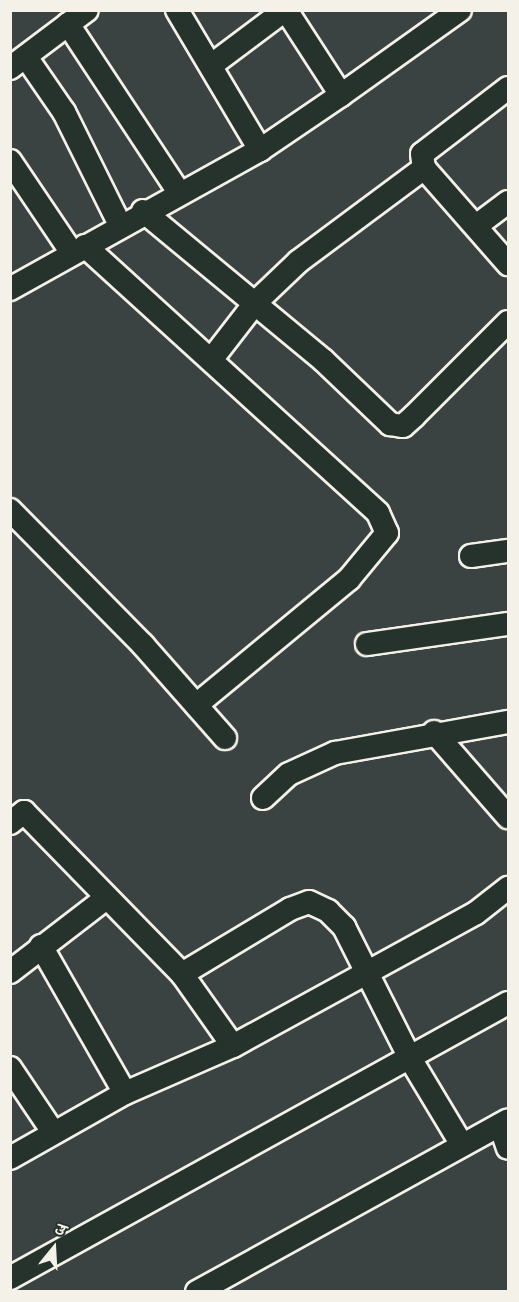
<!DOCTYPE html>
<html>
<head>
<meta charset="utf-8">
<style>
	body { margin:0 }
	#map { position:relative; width:519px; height:1302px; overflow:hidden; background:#3a4342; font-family:Kalam,"Playpen Sans Deva",sans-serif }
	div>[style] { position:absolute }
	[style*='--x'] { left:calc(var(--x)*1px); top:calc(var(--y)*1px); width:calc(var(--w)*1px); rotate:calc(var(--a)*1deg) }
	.roads { filter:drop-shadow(2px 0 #f4f1e8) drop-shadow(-2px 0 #f4f1e8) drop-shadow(0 2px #f4f1e8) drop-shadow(0 -2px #f4f1e8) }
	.street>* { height:22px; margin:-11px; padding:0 11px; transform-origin:11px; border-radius:11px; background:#26332d }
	span { translate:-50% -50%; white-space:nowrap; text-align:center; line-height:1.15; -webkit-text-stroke:4.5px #26332d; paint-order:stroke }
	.frame { position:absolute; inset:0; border:12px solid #f4f1e8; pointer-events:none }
	.north { position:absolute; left:24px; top:1218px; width:60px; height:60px; -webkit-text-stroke:4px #26332d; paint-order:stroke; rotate:18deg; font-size:16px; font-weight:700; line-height:24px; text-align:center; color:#f4f1e8 }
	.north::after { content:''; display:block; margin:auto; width:21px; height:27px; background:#f4f1e8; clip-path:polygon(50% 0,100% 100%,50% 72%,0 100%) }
</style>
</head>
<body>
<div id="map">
	<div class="roads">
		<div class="street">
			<i style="--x:177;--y:10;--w:163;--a:59.3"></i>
			<i style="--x:68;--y:24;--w:200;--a:56.6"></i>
			<i style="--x:26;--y:57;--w:67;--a:55.4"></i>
			<i style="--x:64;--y:112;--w:126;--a:63.6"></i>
			<i style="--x:213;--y:64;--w:90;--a:-36.9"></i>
			<i style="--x:10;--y:68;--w:96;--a:-37"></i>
			<i style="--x:508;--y:88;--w:108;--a:142.5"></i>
			<i style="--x:422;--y:154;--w:14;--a:82"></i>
			<i style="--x:424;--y:168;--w:128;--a:48.8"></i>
			<i style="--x:341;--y:95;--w:146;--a:-35.5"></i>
			<i style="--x:10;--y:161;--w:111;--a:56"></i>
			<i style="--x:143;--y:211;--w:234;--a:39.6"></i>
			<i style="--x:323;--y:360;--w:93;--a:43.7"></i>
			<i style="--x:390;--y:424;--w:13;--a:9"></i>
			<i style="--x:403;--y:426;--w:15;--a:-42"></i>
			<i style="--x:414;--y:416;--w:133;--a:-45"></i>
			<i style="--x:476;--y:226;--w:40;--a:-37"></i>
			<i style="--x:85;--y:246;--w:396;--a:42.3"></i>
			<i style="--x:378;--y:513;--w:22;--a:66"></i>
			<i style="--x:387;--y:533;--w:60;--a:129.6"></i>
			<i style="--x:349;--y:579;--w:198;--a:140.5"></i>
			<i style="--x:10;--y:289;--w:286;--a:-29.1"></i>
			<i style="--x:260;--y:150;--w:98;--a:-34.2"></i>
			<i style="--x:341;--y:95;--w:101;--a:-122.9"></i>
			<i style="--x:211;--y:360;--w:73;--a:-52.2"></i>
			<i style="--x:256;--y:302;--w:59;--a:-43.6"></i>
			<i style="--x:299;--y:261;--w:156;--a:-36.6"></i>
			<i style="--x:10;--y:510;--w:190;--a:45.4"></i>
			<i style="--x:143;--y:645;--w:124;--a:48.6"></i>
			<i style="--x:471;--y:556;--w:37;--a:-8"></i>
			<i style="--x:367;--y:644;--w:142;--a:-8.1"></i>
			<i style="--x:434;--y:732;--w:113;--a:49"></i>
			<i style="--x:263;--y:798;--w:35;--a:-43"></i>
			<i style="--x:289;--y:774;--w:51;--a:-24.5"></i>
			<i style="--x:335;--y:753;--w:176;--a:-10.2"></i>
			<i style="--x:10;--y:823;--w:18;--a:-38"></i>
			<i style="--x:24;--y:812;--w:226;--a:45.7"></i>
			<i style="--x:182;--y:974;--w:88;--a:54.7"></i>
			<i style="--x:233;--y:1046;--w:118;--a:156.5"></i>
			<i style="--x:125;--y:1093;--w:132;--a:150.5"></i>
			<i style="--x:41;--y:946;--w:169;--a:60.3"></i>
			<i style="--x:10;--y:972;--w:121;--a:-37.6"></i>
			<i style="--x:182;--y:974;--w:126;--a:-31"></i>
			<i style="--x:290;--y:909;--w:20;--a:-20"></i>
			<i style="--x:309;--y:902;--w:21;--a:25"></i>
			<i style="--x:328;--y:911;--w:23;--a:45"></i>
			<i style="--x:344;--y:927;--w:149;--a:63.3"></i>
			<i style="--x:411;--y:1060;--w:99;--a:59"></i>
			<i style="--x:233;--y:1046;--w:277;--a:-28.7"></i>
			<i style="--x:476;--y:913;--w:41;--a:-38"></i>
			<i style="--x:10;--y:1068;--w:77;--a:56.1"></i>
			<i style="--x:500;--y:1125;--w:24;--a:71"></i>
			<i style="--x:10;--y:1278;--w:569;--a:-28.91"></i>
			<i style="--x:197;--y:1292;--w:355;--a:-28.9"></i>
		</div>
	</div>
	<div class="frame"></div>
	<div class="north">उ</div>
</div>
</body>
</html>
